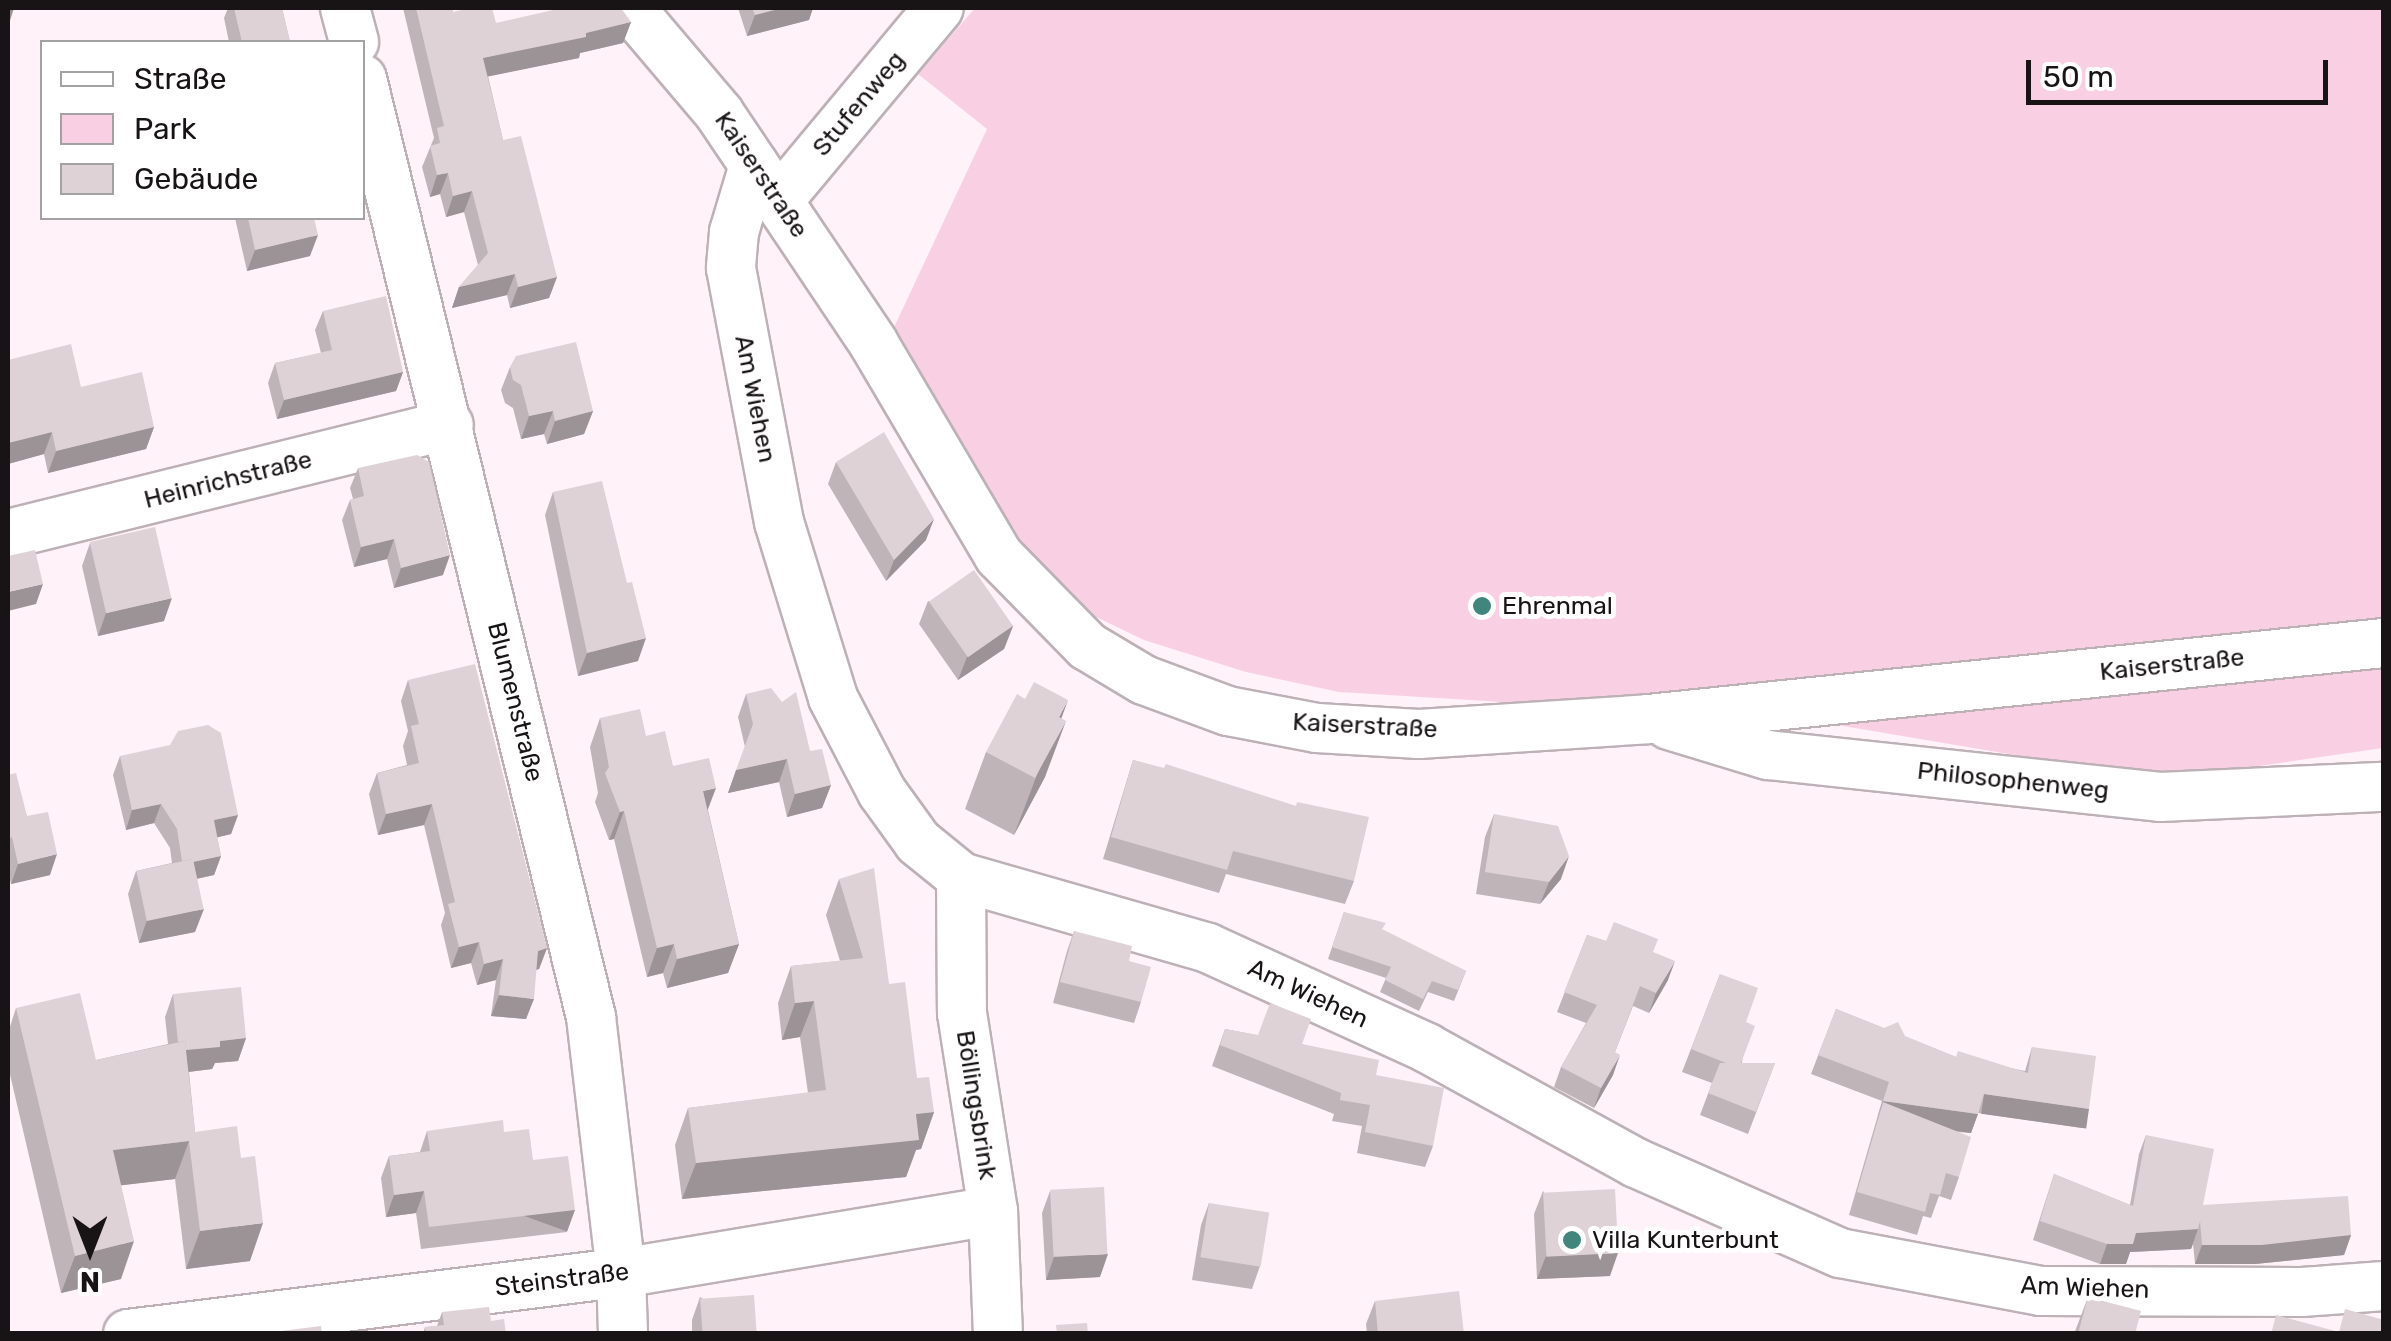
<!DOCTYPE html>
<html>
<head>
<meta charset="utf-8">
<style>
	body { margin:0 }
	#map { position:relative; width:2391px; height:1341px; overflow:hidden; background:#fff2f8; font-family:Rubik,sans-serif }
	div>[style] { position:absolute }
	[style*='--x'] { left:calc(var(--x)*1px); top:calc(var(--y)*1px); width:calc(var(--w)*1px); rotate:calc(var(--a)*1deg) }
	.green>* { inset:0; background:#f9d0e3 }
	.roads { filter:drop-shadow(2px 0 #bdb1b6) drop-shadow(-2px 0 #bdb1b6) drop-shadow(0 2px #bdb1b6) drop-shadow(0 -2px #bdb1b6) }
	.street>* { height:48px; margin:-24px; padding:0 24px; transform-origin:24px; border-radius:24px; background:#fff }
	.wall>* { inset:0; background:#bfb5b9 }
	.shaded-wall>* { inset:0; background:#9b9396; transform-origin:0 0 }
	.building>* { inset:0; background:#ded2d7; transform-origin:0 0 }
	.dots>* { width:28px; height:28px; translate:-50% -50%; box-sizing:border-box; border:5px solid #fff; border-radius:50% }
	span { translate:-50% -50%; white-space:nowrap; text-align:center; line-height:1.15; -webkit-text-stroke:10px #fff; paint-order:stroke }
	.street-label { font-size:25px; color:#181315 }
	.poi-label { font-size:25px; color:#181315 }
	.left { translate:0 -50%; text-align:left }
	.frame { position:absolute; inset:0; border:10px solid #181315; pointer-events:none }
	.legend { position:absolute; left:40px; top:40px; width:325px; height:180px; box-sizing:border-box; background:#fff; border:2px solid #a3a1a1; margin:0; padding:12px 18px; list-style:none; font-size:30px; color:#181315 }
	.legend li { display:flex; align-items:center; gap:20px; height:50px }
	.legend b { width:50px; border:2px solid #a3a1a1 }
	.north { position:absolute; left:40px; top:1201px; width:100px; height:100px; -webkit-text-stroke:8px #fff; paint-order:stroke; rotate:180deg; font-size:28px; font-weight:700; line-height:40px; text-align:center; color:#181315 }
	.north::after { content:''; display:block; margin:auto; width:35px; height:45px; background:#181315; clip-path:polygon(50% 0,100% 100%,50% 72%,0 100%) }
	.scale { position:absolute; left:2026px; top:60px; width:302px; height:45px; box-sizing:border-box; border:5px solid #181315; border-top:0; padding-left:12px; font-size:30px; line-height:35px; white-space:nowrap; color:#181315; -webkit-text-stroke:8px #fff; paint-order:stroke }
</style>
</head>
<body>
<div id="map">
	<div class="green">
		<i style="clip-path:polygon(975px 8px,2383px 8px,2383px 748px,2163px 780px,1647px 693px,1519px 703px,1339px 692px,1246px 672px,1144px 640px,1092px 615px,1050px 584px,1018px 544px,889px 338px,987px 129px,918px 74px)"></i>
	</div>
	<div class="roads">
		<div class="street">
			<i style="--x:345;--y:8;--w:35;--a:75"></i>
			<i style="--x:630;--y:8;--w:138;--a:49.7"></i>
			<i style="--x:719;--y:113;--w:278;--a:56.1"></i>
			<i style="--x:874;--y:344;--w:246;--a:59.5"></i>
			<i style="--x:999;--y:556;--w:126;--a:45.6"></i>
			<i style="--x:1087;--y:646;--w:66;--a:30.8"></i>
			<i style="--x:1144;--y:680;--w:90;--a:20.3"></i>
			<i style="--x:1228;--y:711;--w:91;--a:10.8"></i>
			<i style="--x:1317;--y:728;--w:102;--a:3.4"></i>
			<i style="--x:1419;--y:734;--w:229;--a:-3.7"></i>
			<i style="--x:1648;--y:719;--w:740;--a:-5.9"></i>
			<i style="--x:362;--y:79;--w:966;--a:76.28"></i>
			<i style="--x:591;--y:1017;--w:258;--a:83.3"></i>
			<i style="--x:621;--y:1273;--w:61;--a:88.1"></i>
			<i style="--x:754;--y:165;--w:70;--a:106.6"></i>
			<i style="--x:734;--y:232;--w:36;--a:95"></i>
			<i style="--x:731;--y:268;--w:258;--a:79.3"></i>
			<i style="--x:779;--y:522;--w:184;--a:72.9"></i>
			<i style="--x:833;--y:698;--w:106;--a:62.5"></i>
			<i style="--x:882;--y:792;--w:62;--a:54.2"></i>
			<i style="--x:918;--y:842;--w:55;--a:39.1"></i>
			<i style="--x:961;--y:877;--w:257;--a:16"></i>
			<i style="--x:1208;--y:948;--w:241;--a:24.5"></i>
			<i style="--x:1427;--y:1048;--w:239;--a:28.8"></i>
			<i style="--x:1636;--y:1163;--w:223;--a:23.8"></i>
			<i style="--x:1840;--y:1253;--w:205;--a:10.7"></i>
			<i style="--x:2041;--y:1291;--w:261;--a:0.2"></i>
			<i style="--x:2302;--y:1292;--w:82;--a:-4.2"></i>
			<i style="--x:778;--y:201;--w:251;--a:-50.2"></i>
			<i style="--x:8;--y:534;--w:454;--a:-13.9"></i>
			<i style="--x:1669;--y:725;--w:103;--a:16.9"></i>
			<i style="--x:1768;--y:755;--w:394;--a:6.1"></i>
			<i style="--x:2160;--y:797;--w:224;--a:-2.6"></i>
			<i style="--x:961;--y:877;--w:136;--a:89.6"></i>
			<i style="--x:962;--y:1013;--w:200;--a:81.1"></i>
			<i style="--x:993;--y:1211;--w:123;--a:87.7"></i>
			<i style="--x:128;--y:1334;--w:497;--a:-7.1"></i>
			<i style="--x:621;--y:1273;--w:377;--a:-9.5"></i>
		</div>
	</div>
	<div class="wall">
		<i style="clip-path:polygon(228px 8px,282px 8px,290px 42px,229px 42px,224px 18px)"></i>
		<i style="clip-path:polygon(403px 8px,452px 8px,453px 12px,496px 23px,631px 22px,623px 43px,580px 53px,579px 58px,488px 76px,503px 140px,557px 277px,549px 298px,510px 308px,507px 295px,452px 308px,459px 287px,478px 265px,464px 212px,446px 217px,440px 194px,430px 197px,422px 167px,434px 138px)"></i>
		<i style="clip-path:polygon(738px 8px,813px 8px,809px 20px,747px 36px)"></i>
		<i style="clip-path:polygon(235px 218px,314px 218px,310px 256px,247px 271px)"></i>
		<i style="clip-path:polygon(323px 311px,403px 372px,396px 391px,277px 419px,268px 383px,275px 363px,321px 353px,315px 330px)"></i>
		<i style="clip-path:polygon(8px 360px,81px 387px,154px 427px,146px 449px,48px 473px,44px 454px,8px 464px)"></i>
		<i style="clip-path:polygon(510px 367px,593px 411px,584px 434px,547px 444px,544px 434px,521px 439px,513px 408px,505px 403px,501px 390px)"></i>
		<i style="clip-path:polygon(836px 462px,926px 540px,886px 581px,828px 484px)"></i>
		<i style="clip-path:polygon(358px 468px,443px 575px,394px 588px,387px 559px,354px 567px,342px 520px,350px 500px,353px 499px,350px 488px)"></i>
		<i style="clip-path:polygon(553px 492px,627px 583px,638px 661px,578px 676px,545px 515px)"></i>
		<i style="clip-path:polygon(90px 543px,164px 621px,98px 636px,82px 566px)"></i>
		<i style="clip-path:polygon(928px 601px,1013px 626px,1004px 649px,958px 680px,919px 624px)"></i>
		<i style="clip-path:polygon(408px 680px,547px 948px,539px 969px,536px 970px,526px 1019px,491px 1016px,496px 980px,477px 985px,471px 963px,451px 968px,441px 925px,445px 913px,424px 825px,378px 835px,369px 794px,377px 773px,407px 765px,403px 746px,408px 731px,401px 701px)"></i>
		<i style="clip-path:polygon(746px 694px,810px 751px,831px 785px,822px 808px,787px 817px,779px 782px,728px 793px,745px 747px,738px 717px)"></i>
		<i style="clip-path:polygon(600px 718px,646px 736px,673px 766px,708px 810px,739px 944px,728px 973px,667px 988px,663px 973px,647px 977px,614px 839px,609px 840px,595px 802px,598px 793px,590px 747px)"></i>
		<i style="clip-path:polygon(1061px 718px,1045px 777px,1014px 835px,965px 809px,986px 752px)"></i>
		<i style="clip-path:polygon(120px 756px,238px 815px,231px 834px,217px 837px,221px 856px,214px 875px,197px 879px,195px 932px,139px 943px,128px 894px,136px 871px,172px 863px,170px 848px,154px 823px,126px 830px,113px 775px)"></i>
		<i style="clip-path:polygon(1133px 760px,1295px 806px,1354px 881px,1345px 904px,1226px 874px,1219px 893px,1103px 859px)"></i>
		<i style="clip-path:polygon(8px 775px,27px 816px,50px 875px,11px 884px,8px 870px)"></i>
		<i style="clip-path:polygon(1494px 814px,1561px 879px,1540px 904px,1476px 894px,1485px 837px)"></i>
		<i style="clip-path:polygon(839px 879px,889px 984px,917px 1078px,934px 1112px,921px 1149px,916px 1150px,906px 1177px,682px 1199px,675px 1145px,688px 1108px,808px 1093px,800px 1037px,782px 1040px,778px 1003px,791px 966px,840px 961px,826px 915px)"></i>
		<i style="clip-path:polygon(1344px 912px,1466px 971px,1454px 1001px,1428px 992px,1419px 1011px,1380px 992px,1386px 978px,1328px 959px)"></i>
		<i style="clip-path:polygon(1074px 931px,1129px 961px,1141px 1002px,1134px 1023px,1053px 1003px,1067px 951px)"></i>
		<i style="clip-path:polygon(1587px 935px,1606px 941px,1653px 952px,1668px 980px,1649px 1013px,1633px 1006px,1615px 1052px,1613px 1075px,1594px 1108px,1554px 1087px,1561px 1067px,1586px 1023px,1557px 1012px)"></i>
		<i style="clip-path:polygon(1720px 974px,1746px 1022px,1742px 1063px,1775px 1063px,1748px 1134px,1700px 1115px,1712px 1083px,1682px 1072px)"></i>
		<i style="clip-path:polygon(173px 994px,246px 1038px,238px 1061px,215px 1063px,212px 1069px,189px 1072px,195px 1132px,250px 1261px,186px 1269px,175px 1179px,121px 1185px,121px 1279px,61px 1293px,8px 1066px,8px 1033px,16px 1008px,96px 1060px,168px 1044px,165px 1017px)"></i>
		<i style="clip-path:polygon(1836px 1009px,1956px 1057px,2025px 1071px,2032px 1047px,2089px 1109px,2082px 1128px,1978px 1113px,1971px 1133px,1957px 1132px,1959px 1177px,1951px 1200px,1939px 1196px,1931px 1218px,1923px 1216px,1917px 1235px,1849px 1215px,1882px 1101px,1811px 1074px)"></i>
		<i style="clip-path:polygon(1225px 1029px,1302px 1044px,1376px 1075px,1433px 1146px,1425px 1167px,1357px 1153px,1362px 1126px,1332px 1121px,1334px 1114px,1212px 1066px)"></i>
		<i style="clip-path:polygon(427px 1131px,504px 1132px,533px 1160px,567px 1232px,421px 1249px,416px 1213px,386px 1217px,381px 1178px,389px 1156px,420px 1152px)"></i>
		<i style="clip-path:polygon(2146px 1135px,2203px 1205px,2351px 1235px,2344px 1255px,2255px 1264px,2195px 1264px,2193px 1244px,2191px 1249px,2130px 1252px,2126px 1264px,2100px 1264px,2033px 1240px,2054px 1174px,2130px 1205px,2139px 1154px)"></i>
		<i style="clip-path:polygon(1050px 1191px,1100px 1277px,1046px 1280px,1042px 1213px)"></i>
		<i style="clip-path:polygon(1543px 1191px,1610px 1276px,1537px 1279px,1534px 1214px)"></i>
		<i style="clip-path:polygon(1209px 1203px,1260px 1266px,1252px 1289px,1192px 1280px,1201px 1225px)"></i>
		<i style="clip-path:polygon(700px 1297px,757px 1334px,692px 1334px,692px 1320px)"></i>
		<i style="clip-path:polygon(2088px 1297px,2135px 1334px,2074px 1334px)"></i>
		<i style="clip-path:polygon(1375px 1301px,1464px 1334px,1367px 1334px,1366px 1324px)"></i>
		<i style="clip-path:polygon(442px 1312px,491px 1321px,506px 1334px,423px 1334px,425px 1327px,437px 1326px)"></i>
	</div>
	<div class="shaded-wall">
		<i style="clip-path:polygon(14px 8px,8px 27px,8px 9px)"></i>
		<i style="clip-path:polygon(782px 8px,813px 8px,809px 20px,747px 36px,755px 15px)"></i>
		<i style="clip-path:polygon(631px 22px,623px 43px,580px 53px,579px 58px,476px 79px,483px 58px)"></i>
		<i style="clip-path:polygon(448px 173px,440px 194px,430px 197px,437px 175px)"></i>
		<i style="clip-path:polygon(472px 191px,464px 212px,446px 217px,453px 196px)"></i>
		<i style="clip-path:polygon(318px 235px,310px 256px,247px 271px,255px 250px)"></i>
		<i style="clip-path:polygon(515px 274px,507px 295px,452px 308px,459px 287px)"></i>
		<i style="clip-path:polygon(557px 277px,549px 298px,510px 308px,518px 287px)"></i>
		<i style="clip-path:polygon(403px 372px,396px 391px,277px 419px,284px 400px)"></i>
		<i style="clip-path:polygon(553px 411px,544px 434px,521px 439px,529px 416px)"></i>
		<i style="clip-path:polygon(593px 411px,584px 434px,547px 444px,555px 421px)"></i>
		<i style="clip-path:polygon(154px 427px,146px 449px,48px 473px,56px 451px)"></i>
		<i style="clip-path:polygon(52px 432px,44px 454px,8px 464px,8px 443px)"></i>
		<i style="clip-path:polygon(934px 519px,926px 540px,886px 581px,894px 560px)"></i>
		<i style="clip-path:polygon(394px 539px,387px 559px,354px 567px,361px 547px)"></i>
		<i style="clip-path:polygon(450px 555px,443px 575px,394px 588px,401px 568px)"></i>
		<i style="clip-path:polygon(43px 584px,36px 604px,8px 611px,8px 592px)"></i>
		<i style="clip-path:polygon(172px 598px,164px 621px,98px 636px,106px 613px)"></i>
		<i style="clip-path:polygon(1013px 626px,1004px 649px,958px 680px,967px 657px)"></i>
		<i style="clip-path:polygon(646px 638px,638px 661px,578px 676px,587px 653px)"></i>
		<i style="clip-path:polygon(1068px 700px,1050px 750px,1066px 721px,1045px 777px,1014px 835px,1059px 717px)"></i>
		<i style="clip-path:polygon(787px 759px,779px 782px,728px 793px,736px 770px)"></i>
		<i style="clip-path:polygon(831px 785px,822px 808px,787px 817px,795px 794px)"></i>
		<i style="clip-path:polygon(716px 788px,705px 817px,703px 791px)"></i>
		<i style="clip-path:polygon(161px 804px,154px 823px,126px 830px,132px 810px)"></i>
		<i style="clip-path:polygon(432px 804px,424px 825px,378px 835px,386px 814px)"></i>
		<i style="clip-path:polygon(624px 811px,614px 839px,609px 840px,620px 812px)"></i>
		<i style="clip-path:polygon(238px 815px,231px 834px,207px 840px,214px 820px)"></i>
		<i style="clip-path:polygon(57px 854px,50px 875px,11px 884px,18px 864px)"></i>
		<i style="clip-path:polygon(221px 856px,214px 875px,175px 883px,182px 864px)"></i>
		<i style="clip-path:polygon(1569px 856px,1561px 879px,1540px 904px,1549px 882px)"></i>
		<i style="clip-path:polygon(204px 909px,195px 932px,139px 943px,147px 920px)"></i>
		<i style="clip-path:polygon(479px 942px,471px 963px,451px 968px,459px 947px)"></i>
		<i style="clip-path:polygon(674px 944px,663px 973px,647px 977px,657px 948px)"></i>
		<i style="clip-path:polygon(739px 944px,728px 973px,667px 988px,677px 959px)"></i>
		<i style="clip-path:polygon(547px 948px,539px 969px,531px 971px,538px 951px)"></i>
		<i style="clip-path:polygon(503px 959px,496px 980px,477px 985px,484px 964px)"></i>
		<i style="clip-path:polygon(1675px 961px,1668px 980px,1649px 1013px,1656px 993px)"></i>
		<i style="clip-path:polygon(499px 995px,534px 999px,526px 1019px,491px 1016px)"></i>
		<i style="clip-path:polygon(814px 1001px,800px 1037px,782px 1040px,795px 1003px)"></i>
		<i style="clip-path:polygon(246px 1038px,238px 1061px,215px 1063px,212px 1069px,171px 1074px,179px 1051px,220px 1041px)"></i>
		<i style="clip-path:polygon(1620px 1055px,1613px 1075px,1594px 1108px,1601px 1088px)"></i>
		<i style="left:1984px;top:1094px;width:106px;height:20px;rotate:8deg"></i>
		<i style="clip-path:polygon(1883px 1101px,1978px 1114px,1971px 1133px,1878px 1120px,1883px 1102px,1876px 1120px)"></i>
		<i style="clip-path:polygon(934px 1112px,921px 1149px,916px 1150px,906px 1177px,682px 1199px,696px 1163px,916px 1114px)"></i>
		<i style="clip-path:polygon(189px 1141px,175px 1179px,99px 1188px,113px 1150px)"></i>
		<i style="clip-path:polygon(424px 1191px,416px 1213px,386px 1217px,394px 1195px)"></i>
		<i style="left:575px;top:1210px;width:23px;height:147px;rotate:110deg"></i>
		<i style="clip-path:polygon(263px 1223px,250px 1261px,186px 1269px,200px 1231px)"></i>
		<i style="clip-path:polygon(2198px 1229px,2191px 1249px,2130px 1252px,2126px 1264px,2100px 1264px,2107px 1244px,2136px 1233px)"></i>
		<i style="clip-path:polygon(2351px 1235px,2344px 1255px,2255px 1264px,2195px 1264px,2202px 1245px)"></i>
		<i style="clip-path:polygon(134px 1241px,121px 1279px,61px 1293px,75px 1256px)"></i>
		<i style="clip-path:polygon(1618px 1253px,1610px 1276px,1537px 1279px,1546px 1256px)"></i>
		<i style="clip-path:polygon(1108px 1254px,1100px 1277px,1046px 1280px,1054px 1257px)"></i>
	</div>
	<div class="building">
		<i style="clip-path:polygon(234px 8px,282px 8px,290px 42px,242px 42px)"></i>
		<i style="clip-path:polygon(416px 8px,452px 8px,453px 12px,470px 8px,492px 8px,496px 23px,562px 8px,621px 8px,631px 22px,586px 33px,586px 37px,483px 58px,503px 140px,521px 136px,557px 277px,518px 287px,515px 274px,459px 287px,488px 253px,472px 191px,453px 196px,448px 173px,437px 175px,430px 146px,440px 143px,437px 128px,444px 126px)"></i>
		<i style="clip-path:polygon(752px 8px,782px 8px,755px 15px)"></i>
		<i style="clip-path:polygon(248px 218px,314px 218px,318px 235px,255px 250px)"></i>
		<i style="clip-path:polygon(386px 296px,403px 372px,284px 400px,275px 363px,332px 350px,323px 311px)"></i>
		<i style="clip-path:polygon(576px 342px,593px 411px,555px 421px,553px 411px,529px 416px,521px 385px,513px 380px,510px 367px,516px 356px)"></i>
		<i style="clip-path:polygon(71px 344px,81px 387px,142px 372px,154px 427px,56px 451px,52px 432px,8px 443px,8px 399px,9px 399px,8px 392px,8px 360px)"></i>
		<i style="clip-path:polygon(884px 432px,934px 519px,894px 560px,836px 462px)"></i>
		<i style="clip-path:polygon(417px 455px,429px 462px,450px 555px,401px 568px,394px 539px,361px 547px,350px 500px,364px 496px,358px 468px)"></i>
		<i style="clip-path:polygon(602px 481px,627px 583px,632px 582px,646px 638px,587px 653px,553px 492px)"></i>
		<i style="left:155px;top:527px;width:73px;height:67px;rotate:77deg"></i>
		<i style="clip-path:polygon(35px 550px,43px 584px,8px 592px,8px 556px)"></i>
		<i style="left:974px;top:570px;width:68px;height:55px;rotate:55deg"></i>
		<i style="clip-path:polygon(475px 664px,547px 948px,538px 951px,534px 999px,499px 995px,503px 959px,484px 964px,479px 942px,459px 947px,448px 904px,455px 902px,432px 804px,386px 814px,377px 773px,419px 763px,411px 726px,419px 724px,408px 680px)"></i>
		<i style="clip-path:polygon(1034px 682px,1068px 700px,1059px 717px,1066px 721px,1035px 778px,986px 752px,1017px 694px,1025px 699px)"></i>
		<i style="clip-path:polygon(771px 688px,782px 702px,796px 692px,810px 751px,822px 749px,831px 785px,795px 794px,787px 759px,736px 770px,753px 724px,746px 694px)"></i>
		<i style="clip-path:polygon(640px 709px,646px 736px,665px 731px,673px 766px,709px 758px,716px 788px,703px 791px,739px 944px,677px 959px,674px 944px,657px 948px,624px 811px,620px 812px,605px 773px,609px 767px,600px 718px)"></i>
		<i style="clip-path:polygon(208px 725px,221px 733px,238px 815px,214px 820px,221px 856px,193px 862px,193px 859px,182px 861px,177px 829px,161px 804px,132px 810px,120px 756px,170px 745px,178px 731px)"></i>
		<i style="clip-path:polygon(1133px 760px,1164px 768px,1166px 764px,1296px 806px,1297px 802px,1369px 817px,1354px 881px,1233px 851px,1227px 870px,1111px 837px)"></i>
		<i style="clip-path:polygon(16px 773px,27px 816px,48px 812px,57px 854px,18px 864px,12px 837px,8px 839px,8px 775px)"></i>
		<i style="clip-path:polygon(1494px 814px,1558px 826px,1569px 856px,1549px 882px,1485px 872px)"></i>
		<i style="left:193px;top:859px;width:51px;height:58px;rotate:78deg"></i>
		<i style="clip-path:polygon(874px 868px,889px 984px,905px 982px,917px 1078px,929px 1077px,934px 1112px,916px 1114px,919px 1140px,696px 1163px,688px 1108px,826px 1090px,814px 1001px,795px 1003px,791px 966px,863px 958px,839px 879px)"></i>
		<i style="clip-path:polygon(1344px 912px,1386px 923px,1382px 929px,1466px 971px,1458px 990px,1432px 981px,1423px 999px,1385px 980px,1391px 967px,1332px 947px)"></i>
		<i style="clip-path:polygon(1614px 922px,1658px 939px,1653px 952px,1675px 961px,1656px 993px,1640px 986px,1615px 1052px,1620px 1055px,1601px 1088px,1561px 1067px,1597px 1005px,1564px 992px,1587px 935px,1606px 941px)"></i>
		<i style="clip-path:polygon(1074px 931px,1132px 946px,1129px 961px,1151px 967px,1141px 1002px,1060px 982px)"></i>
		<i style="clip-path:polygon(1720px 974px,1758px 988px,1746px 1022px,1755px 1026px,1741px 1063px,1775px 1063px,1756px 1112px,1708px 1093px,1720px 1063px,1726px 1063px,1691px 1049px)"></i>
		<i style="clip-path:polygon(241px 987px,246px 1038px,220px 1041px,220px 1047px,186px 1050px,185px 1041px,178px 1042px,173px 994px)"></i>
		<i style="clip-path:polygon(80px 993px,96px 1060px,185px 1041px,195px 1132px,237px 1126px,241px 1158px,255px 1156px,263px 1223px,200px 1231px,189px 1141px,113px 1150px,134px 1241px,75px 1256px,16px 1008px)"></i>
		<i style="clip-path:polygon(1270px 1003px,1311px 1019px,1302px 1044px,1379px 1060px,1376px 1075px,1444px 1088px,1433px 1146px,1365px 1132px,1370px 1105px,1340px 1100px,1341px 1093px,1220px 1045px,1225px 1029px,1258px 1035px)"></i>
		<i style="clip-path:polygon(1836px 1009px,1884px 1028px,1898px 1022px,1905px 1036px,1956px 1057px,1958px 1051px,2028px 1073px,2032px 1047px,2096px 1056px,2089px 1109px,1984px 1094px,1978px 1114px,1883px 1101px,1889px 1082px,1818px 1055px)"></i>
		<i style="clip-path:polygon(1883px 1102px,1971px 1137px,1959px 1177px,1946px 1173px,1940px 1195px,1930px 1193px,1925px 1212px,1857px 1192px)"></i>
		<i style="clip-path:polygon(503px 1120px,504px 1132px,529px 1129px,533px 1160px,568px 1156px,575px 1210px,429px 1227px,424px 1191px,394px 1195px,389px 1156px,430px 1151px,427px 1131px)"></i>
		<i style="clip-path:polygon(2146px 1135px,2214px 1149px,2203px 1205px,2348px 1196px,2351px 1235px,2262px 1245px,2202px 1245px,2200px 1221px,2198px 1229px,2136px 1233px,2133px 1244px,2107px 1244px,2040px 1221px,2054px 1174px,2133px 1206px)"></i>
		<i style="left:1104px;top:1187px;width:67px;height:54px;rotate:87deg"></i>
		<i style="left:1615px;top:1189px;width:64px;height:72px;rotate:87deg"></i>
		<i style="left:1209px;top:1203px;width:61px;height:55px;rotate:9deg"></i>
		<i style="clip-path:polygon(1459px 1291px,1464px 1334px,1378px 1334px,1375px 1301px)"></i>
		<i style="left:754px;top:1295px;width:39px;height:54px;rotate:86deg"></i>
		<i style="clip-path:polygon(2088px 1297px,2141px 1311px,2135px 1334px,2078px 1334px)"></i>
		<i style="clip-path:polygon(489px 1307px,491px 1321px,504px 1319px,506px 1334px,426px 1334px,425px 1327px,444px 1325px,442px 1312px)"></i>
		<i style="clip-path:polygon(2345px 1309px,2384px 1320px,2384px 1334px,2271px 1334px,2276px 1315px,2339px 1332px)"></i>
		<i style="clip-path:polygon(1087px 1323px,1088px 1334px,1057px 1334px,1056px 1325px)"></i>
		<i style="clip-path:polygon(321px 1326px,322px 1334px,257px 1334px)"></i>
	</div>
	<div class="dots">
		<i style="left:1482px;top:606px;background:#41867d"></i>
		<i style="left:1572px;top:1240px;background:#41867d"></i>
	</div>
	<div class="street-label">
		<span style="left:859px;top:104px;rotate:-50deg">Stufenweg</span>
		<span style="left:761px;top:175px;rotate:56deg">Kaiserstraße</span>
		<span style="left:755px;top:399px;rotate:79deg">Am Wiehen</span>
		<span style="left:228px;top:480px;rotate:-14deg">Heinrichstraße</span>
		<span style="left:2172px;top:665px;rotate:-6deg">Kaiserstraße</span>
		<span style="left:515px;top:702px;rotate:76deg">Blumenstraße</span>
		<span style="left:1365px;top:726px;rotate:3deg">Kaiserstraße</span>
		<span style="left:2013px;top:781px;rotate:6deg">Philosophenweg</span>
		<span style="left:1308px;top:994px;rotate:25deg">Am Wiehen</span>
		<span style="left:976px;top:1105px;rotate:81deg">Böllingsbrink</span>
		<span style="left:562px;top:1280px;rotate:-7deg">Steinstraße</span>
		<span style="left:2085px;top:1288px;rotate:2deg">Am Wiehen</span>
	</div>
	<div class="poi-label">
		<span class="left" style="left:1502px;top:606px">Ehrenmal</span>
		<span class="left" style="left:1592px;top:1240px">Villa Kunterbunt</span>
	</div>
	<div class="frame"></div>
	<ul class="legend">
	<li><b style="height:12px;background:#fff"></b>Straße</li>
	<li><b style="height:28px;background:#f9d0e3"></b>Park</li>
	<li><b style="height:28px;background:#ded2d7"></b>Gebäude</li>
	</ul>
	<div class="north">N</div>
	<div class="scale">50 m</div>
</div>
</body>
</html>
